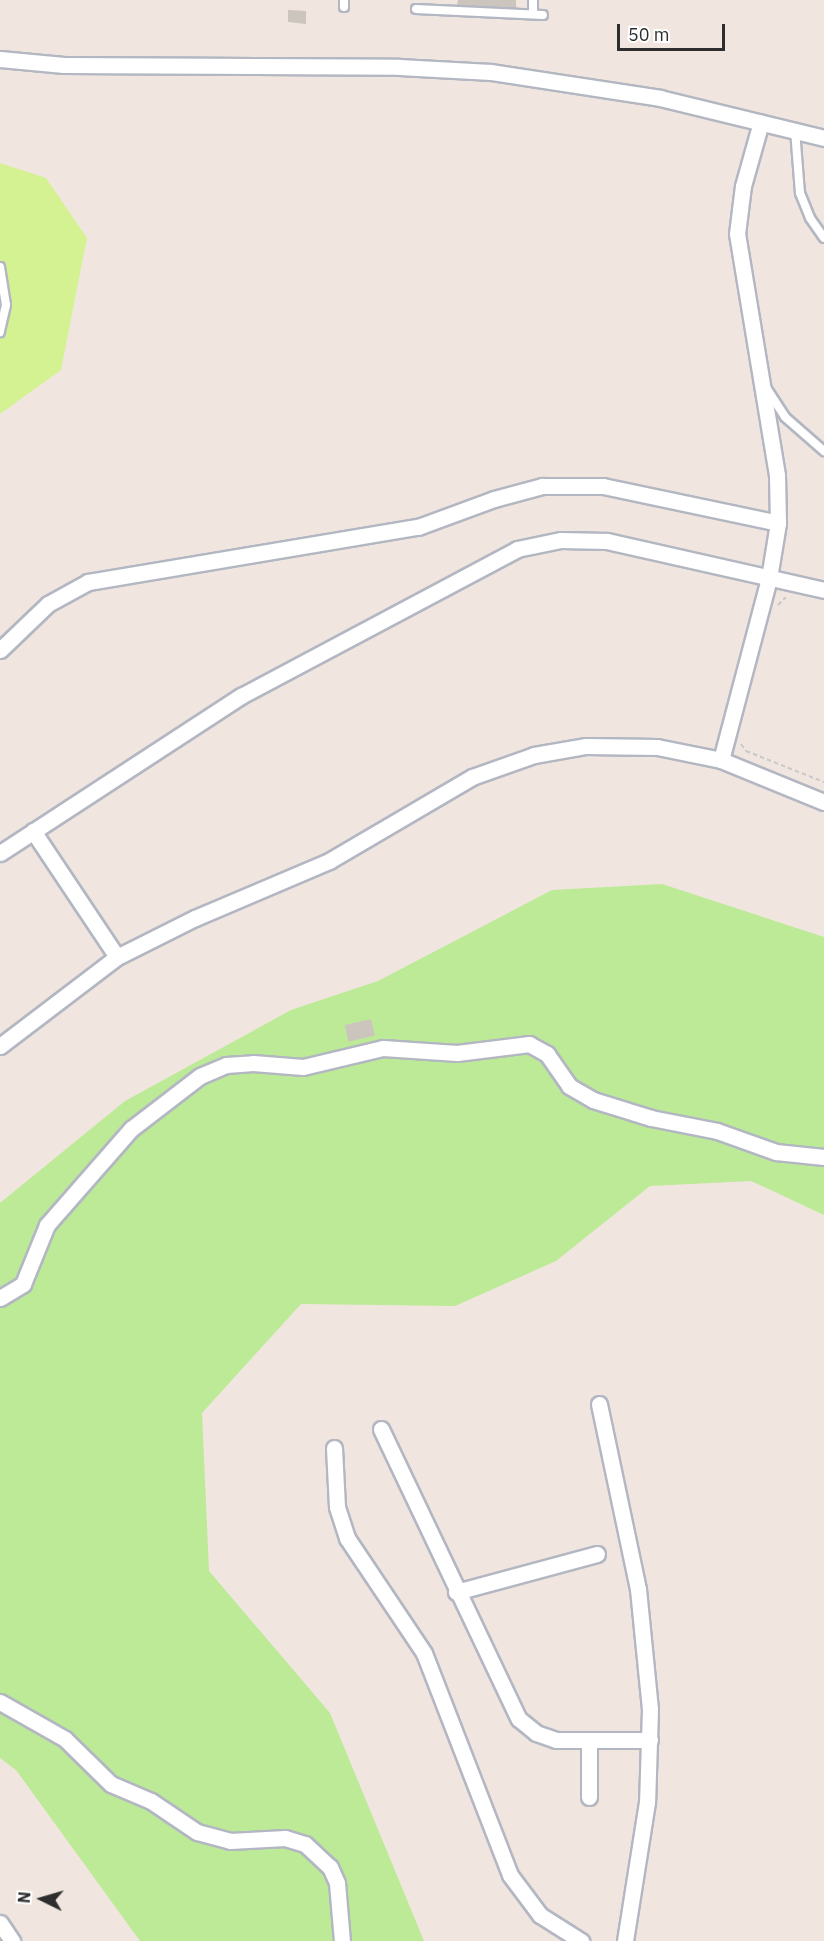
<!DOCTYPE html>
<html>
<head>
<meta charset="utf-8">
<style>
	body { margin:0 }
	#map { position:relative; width:824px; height:1941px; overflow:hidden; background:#f0e6df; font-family:"IBM Plex Sans",sans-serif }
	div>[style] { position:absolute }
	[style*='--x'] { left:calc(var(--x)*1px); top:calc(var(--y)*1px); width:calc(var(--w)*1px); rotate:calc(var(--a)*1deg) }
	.green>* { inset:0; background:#bdea97 }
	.pitch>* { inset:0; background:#d4f292 }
	.building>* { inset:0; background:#cbc5bd; transform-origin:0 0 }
	.path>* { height:2px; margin-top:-1px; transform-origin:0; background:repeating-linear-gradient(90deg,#c8c8c8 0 4.5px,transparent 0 7.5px) }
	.roads { filter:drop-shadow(2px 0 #b3b7c2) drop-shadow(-2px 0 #b3b7c2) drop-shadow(0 2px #b3b7c2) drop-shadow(0 -2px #b3b7c2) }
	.lane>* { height:8px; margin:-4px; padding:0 4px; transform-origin:4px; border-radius:4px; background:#fff }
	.street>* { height:15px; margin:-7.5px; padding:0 7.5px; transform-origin:7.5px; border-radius:7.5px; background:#fff }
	span { translate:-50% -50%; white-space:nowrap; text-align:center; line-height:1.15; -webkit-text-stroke:4.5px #fff; paint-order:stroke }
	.north { position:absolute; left:12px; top:1869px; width:60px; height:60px; -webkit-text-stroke:4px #fff; paint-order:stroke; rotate:275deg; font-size:16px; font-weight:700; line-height:24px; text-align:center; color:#2d2d2d }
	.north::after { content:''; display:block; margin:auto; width:21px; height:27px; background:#2d2d2d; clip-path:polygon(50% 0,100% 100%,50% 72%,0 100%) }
	.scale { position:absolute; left:617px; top:24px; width:108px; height:27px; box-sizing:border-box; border:3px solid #2d2d2d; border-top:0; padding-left:8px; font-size:18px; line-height:21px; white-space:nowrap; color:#2d2d2d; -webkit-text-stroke:4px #fff; paint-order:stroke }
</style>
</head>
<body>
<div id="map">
	<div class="green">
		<i style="clip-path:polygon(662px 884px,824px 937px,824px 1215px,751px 1181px,650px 1186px,556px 1261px,455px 1306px,301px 1304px,202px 1413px,209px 1571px,330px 1713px,424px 1941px,140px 1941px,16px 1770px,0 1758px,0 1203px,125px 1101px,291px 1010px,378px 981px,552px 890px)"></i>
	</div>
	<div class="pitch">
		<i style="clip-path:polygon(0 163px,46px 178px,87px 238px,61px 370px,0 414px)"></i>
	</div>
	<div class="building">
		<i style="clip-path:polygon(458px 0,516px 0,516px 8px,457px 5px)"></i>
		<i style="clip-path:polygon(288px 10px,306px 11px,306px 24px,288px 22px)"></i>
		<i style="left:371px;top:1019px;width:17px;height:27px;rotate:77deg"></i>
	</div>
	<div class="path">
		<i style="--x:778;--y:605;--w:11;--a:-45"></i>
		<i style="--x:741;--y:744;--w:9;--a:54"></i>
		<i style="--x:746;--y:751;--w:84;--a:21.7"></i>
	</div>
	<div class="roads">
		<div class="lane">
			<i style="--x:344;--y:0;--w:7;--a:90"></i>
			<i style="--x:416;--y:9;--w:127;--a:2.7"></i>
			<i style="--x:533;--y:14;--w:14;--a:-90"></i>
			<i style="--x:795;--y:130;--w:63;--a:85.5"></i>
			<i style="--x:800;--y:193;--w:27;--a:68"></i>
			<i style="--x:810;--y:218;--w:24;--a:55"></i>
			<i style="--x:0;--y:267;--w:38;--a:81"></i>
			<i style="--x:6;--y:305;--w:28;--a:103"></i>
			<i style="--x:765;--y:386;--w:37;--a:57"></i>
			<i style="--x:785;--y:417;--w:52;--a:41.1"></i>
		</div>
		<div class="street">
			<i style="--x:0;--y:59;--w:64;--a:5.4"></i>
			<i style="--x:64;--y:65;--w:335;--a:0.3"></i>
			<i style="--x:399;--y:67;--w:92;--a:3.1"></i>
			<i style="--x:491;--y:72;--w:171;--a:8.7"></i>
			<i style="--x:660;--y:98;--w:169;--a:13.7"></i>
			<i style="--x:0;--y:650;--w:66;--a:-43.8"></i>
			<i style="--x:48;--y:604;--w:46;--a:-28.8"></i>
			<i style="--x:88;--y:582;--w:335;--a:-9.5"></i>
			<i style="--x:418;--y:527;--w:81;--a:-20.2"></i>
			<i style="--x:494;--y:499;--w:50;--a:-15.2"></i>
			<i style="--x:542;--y:486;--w:61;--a:0"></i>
			<i style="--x:603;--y:486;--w:179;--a:11.9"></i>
			<i style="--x:721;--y:760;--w:188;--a:-75.2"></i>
			<i style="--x:769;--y:578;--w:56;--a:-80.7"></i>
			<i style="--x:778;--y:523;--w:48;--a:-91.2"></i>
			<i style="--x:777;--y:475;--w:244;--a:-99.4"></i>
			<i style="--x:737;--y:234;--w:48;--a:-82.9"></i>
			<i style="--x:743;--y:186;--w:66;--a:-74.3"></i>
			<i style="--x:33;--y:831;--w:151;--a:56.3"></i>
			<i style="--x:0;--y:853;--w:288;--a:-33.1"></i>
			<i style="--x:241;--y:696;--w:313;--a:-28"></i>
			<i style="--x:517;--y:549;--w:45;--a:-11.6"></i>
			<i style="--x:561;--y:540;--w:46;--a:1.2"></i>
			<i style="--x:607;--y:541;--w:222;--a:12.7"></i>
			<i style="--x:0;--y:1046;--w:147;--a:-37.3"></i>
			<i style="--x:117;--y:957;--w:87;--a:-26.6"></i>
			<i style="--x:195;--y:918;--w:146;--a:-23"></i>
			<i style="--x:329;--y:861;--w:166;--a:-30.4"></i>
			<i style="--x:472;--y:777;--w:66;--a:-19.5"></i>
			<i style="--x:534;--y:755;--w:53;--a:-9.8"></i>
			<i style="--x:586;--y:746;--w:71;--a:0.8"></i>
			<i style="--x:657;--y:747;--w:65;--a:11.5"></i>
			<i style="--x:721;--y:760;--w:111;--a:22.2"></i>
			<i style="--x:0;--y:1298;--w:27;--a:-31"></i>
			<i style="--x:23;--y:1284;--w:64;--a:-67.9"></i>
			<i style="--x:47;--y:1225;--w:128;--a:-48.8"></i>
			<i style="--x:131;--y:1129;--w:87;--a:-37.5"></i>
			<i style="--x:200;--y:1076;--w:28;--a:-23"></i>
			<i style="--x:226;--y:1065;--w:27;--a:-4"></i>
			<i style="--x:253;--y:1063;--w:50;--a:4.6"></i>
			<i style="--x:303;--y:1067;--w:82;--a:-13.4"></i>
			<i style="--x:383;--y:1048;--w:74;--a:3.9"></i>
			<i style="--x:457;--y:1053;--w:73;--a:-7.1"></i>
			<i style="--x:529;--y:1044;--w:21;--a:29"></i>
			<i style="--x:547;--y:1054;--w:39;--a:55"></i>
			<i style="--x:569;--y:1086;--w:28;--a:30"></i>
			<i style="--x:593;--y:1100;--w:61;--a:17.2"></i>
			<i style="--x:651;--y:1118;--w:67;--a:11.1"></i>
			<i style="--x:717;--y:1131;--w:63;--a:19.6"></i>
			<i style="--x:776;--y:1152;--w:48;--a:5.9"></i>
			<i style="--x:599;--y:1404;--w:189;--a:78.1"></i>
			<i style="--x:638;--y:1589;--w:121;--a:84.3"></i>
			<i style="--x:650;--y:1709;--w:93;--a:91.8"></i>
			<i style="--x:647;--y:1802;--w:141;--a:99"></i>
			<i style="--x:381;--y:1429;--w:321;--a:64.6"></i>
			<i style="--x:519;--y:1719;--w:22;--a:39"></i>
			<i style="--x:536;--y:1733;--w:21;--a:19"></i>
			<i style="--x:556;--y:1740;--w:94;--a:0"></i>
			<i style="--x:334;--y:1448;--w:59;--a:87.1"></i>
			<i style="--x:337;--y:1507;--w:33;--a:72"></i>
			<i style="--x:347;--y:1538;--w:138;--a:56.2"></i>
			<i style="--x:424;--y:1653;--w:238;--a:68.8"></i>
			<i style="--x:510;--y:1875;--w:50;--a:53.1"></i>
			<i style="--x:540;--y:1915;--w:49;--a:32.4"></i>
			<i style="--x:456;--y:1592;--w:146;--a:-15.1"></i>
			<i style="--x:0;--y:1702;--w:75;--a:29.6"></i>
			<i style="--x:65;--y:1739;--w:64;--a:44.4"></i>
			<i style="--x:111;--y:1784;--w:43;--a:23"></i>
			<i style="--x:151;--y:1801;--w:55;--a:34"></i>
			<i style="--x:197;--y:1832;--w:34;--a:15"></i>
			<i style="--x:230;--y:1841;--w:55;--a:-3.1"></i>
			<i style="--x:285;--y:1838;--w:21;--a:17"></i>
			<i style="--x:305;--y:1844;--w:34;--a:43"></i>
			<i style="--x:330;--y:1867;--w:17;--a:66"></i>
			<i style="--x:337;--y:1883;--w:58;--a:85.1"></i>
			<i style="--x:589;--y:1741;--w:56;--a:90"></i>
			<i style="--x:0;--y:1923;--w:22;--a:56"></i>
		</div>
	</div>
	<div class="north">N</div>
	<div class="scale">50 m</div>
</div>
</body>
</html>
